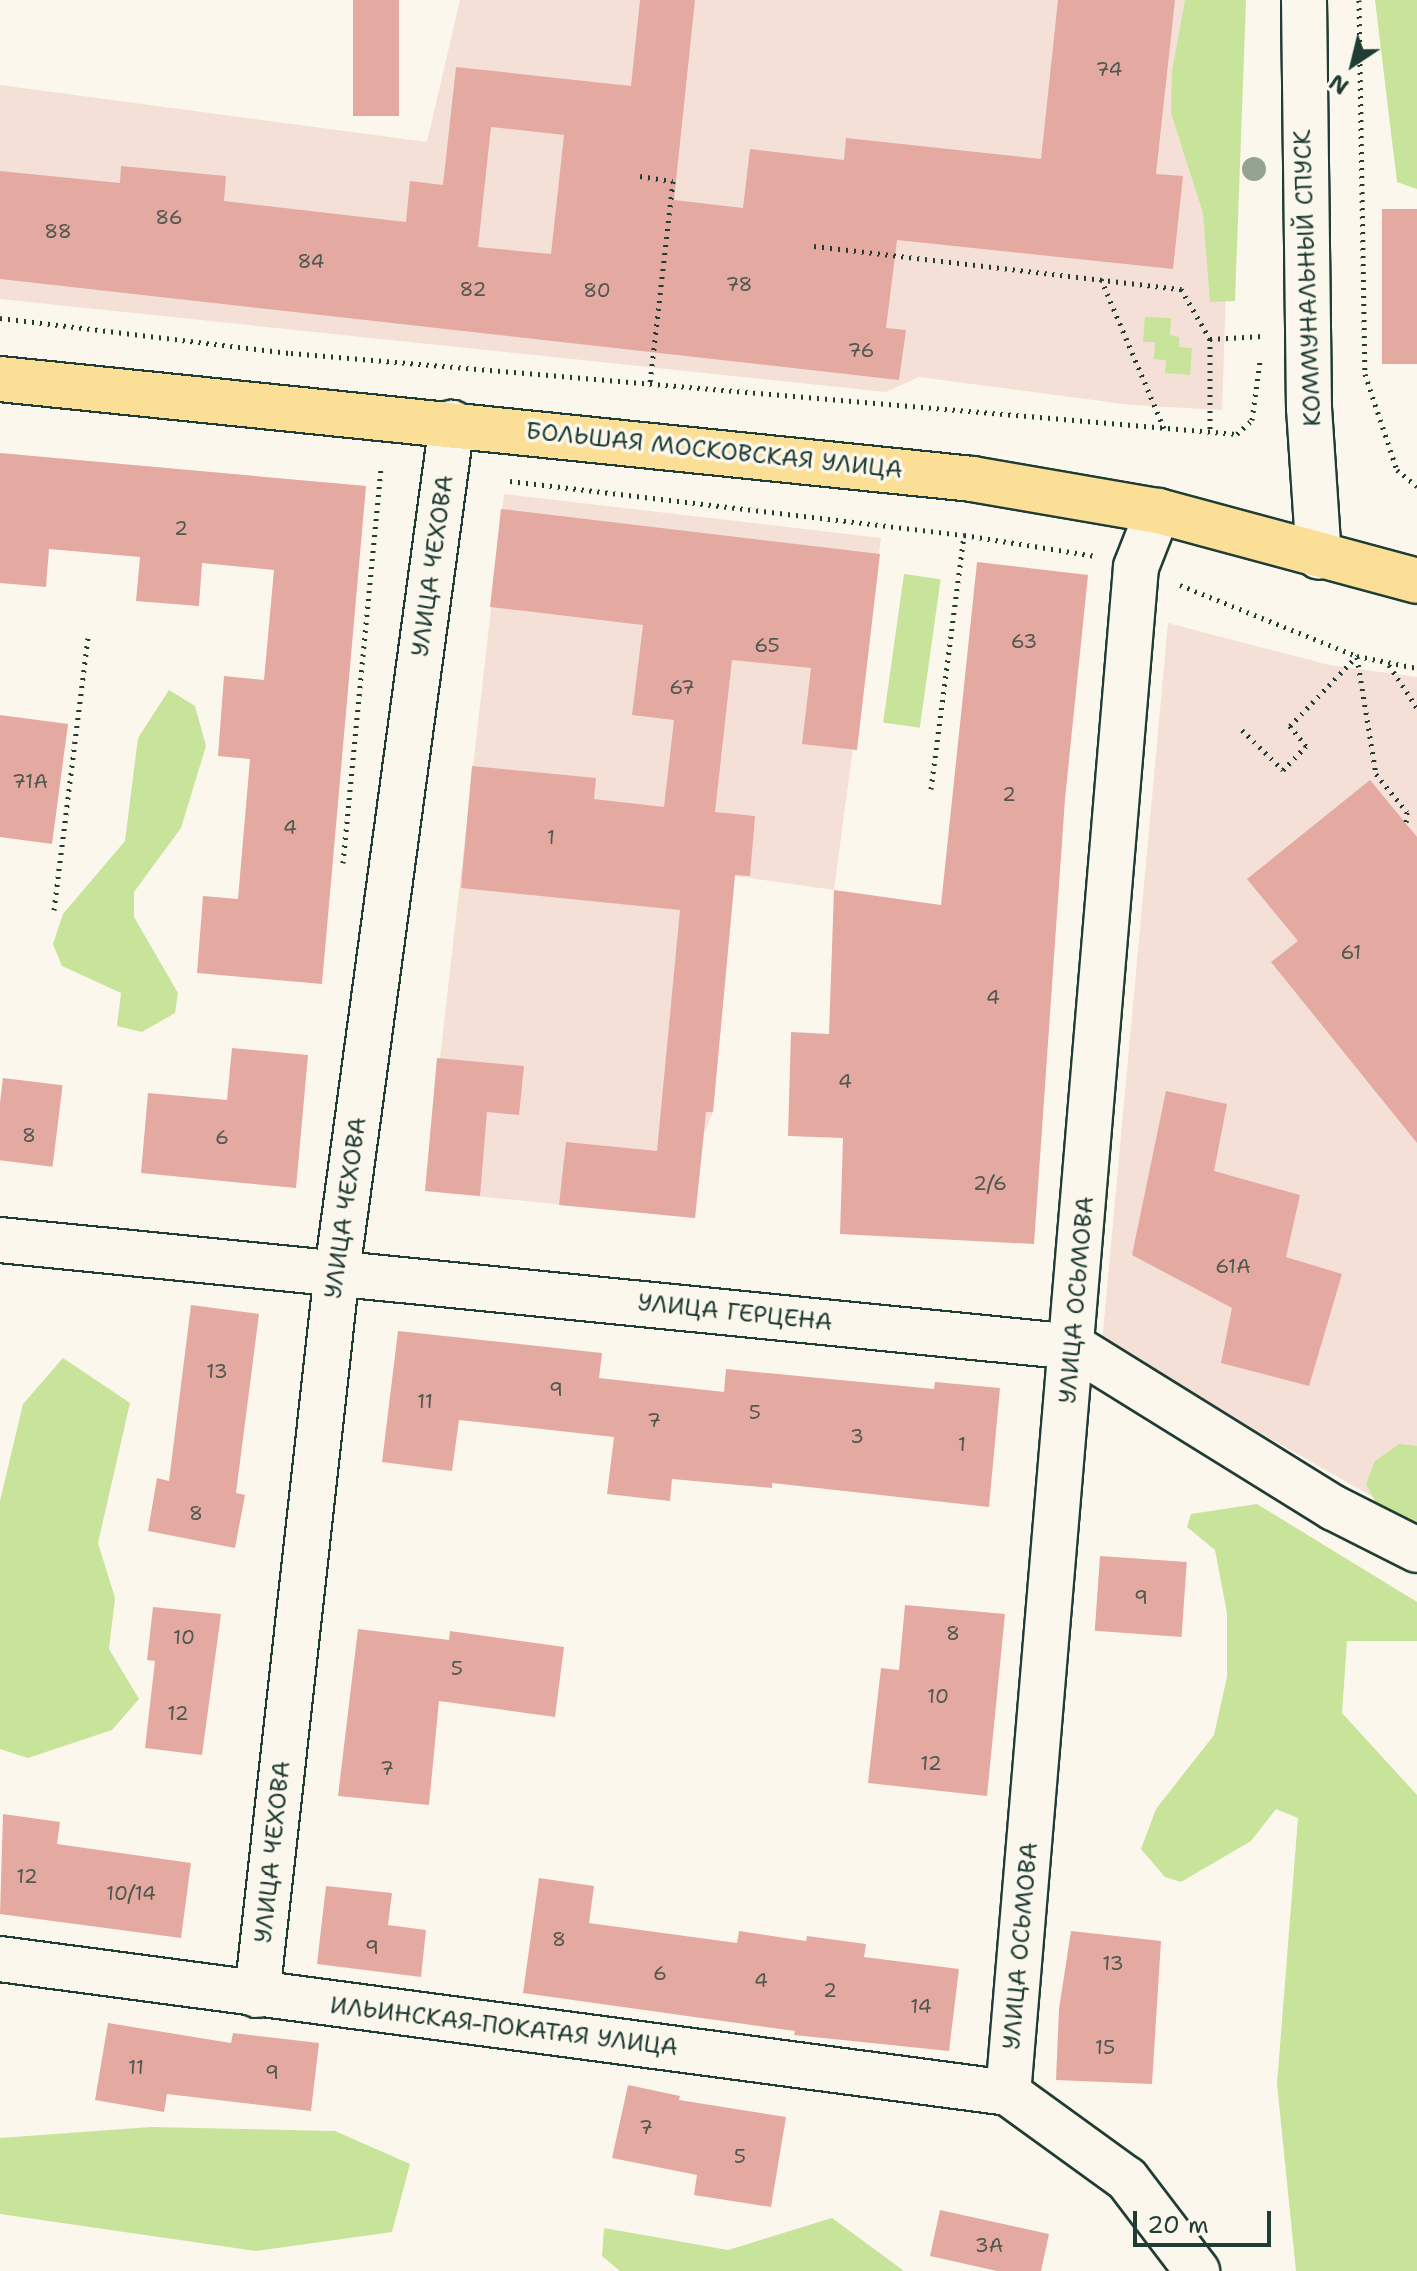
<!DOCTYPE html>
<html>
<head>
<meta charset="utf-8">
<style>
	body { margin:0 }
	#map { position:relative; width:1417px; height:2271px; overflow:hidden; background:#fbf7ec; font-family:"Shantell Sans",sans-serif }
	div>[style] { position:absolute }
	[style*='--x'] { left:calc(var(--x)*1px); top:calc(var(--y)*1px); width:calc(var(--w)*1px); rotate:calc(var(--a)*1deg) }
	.built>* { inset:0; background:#f4e0d6 }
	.green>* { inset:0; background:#c8e39a; transform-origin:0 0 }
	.building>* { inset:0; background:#e4aaa2; transform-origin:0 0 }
	.path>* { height:5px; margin-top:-2.5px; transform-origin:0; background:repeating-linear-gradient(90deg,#1f3d34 0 2px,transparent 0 8px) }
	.roads { filter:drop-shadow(2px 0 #1f3d34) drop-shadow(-2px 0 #1f3d34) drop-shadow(0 2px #1f3d34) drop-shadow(0 -2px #1f3d34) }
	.minor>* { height:44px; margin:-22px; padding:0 22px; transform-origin:22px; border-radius:22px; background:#fbf7ec }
	.tertiary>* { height:44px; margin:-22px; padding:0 22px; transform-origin:22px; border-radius:22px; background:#fbf7ec }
	.secondary>* { height:44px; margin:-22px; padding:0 22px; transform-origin:22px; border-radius:22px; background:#fbf7ec }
	.primary>* { height:44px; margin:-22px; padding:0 22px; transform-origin:22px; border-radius:22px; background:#fbdf96 }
	.trees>* { width:24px; height:24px; margin:-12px; border-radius:50%; background:#95a392 }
	span { translate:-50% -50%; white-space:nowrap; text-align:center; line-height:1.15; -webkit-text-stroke:7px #fbf7ec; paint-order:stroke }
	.number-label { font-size:20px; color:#505850 }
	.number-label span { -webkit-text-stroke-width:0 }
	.street-label { font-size:24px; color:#1f3d34 }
	.north { position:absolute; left:1313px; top:24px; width:80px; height:80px; -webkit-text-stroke:6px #fbf7ec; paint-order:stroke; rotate:215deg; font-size:22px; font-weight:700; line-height:32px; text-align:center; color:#1f3d34 }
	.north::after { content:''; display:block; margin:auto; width:28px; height:36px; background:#1f3d34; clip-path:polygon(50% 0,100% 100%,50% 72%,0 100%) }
	.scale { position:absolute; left:1133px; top:2211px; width:138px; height:36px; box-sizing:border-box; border:4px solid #1f3d34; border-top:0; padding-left:10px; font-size:24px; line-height:28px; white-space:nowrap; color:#1f3d34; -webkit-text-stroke:6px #fbf7ec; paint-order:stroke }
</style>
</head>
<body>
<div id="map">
	<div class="built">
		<i style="clip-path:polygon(460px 0,1236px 0,1222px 410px,1131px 405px,919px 377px,886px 392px,0 299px,0 85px,427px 142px)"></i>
		<i style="clip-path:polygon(504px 494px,881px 538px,834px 890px,735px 876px,713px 1112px,704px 1134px,695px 1218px,425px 1191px)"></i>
		<i style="clip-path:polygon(1168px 623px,1329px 665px,1417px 677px,1417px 1522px,1102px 1343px)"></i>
	</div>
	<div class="green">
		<i style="clip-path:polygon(1185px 0,1246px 0,1235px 301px,1210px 302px,1203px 213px,1171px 113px,1172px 72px)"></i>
		<i style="clip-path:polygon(1375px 0,1417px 0,1417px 189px,1397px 182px)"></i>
		<i style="clip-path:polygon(1145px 317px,1171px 318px,1170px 335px,1179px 337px,1179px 347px,1192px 348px,1190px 375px,1165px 373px,1166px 360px,1154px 359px,1155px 342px,1143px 342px)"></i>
		<i style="left:904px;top:574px;width:37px;height:150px;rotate:8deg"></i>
		<i style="clip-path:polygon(169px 690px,195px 706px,206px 746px,181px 828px,134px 892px,134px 917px,178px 993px,175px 1013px,142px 1032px,117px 1026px,121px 993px,62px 966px,53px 944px,63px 914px,125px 841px,138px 738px)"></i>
		<i style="clip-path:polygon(63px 1358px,130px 1403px,98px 1543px,115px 1598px,109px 1649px,139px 1699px,112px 1730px,28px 1758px,0 1749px,0 1501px,23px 1404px)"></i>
		<i style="clip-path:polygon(1399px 1444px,1417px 1446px,1417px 1531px,1384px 1518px,1366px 1484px,1375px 1461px)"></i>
		<i style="clip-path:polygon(1257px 1504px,1417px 1602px,1417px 1641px,1347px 1641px,1342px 1713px,1417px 1795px,1417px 2271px,1296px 2271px,1277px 2084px,1298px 1818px,1276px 1809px,1251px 1841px,1181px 1882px,1165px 1877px,1141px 1849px,1156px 1809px,1214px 1735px,1227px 1677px,1227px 1613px,1215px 1550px,1187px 1527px,1191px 1514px)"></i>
		<i style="clip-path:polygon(151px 2127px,335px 2131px,410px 2164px,392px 2232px,256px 2251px,0 2214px,0 2138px)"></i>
		<i style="clip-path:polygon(832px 2218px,904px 2271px,620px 2271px,602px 2256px,604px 2228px,728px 2250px)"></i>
	</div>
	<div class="building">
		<i style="left:353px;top:0;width:46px;height:116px"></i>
		<i style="clip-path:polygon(evenodd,640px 0,695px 0,674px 200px,743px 208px,750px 149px,844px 160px,846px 138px,1041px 159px,1058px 0,1175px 0,1156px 174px,1183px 176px,1173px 269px,897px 240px,886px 328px,906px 330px,899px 380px,0 279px,0 171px,120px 183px,121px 166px,226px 176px,224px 201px,406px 222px,410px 181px,443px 185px,456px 67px,631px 86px,640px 0,491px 127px,564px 135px,551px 254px,478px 247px,491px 127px)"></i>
		<i style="left:1382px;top:209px;width:35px;height:155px"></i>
		<i style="clip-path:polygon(0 453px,366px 486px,322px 984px,197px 973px,203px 896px,238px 899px,250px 759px,218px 756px,224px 676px,264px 680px,274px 570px,202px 563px,199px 606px,136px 601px,140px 557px,49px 549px,46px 587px,0 583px)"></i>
		<i style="clip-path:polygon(501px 509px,880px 554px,857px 750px,802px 744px,811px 668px,732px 660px,715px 812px,755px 816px,750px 876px,735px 875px,713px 1112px,706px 1112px,695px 1218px,559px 1205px,566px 1142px,657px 1151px,680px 910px,461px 888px,472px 766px,596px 778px,594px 799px,664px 807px,674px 720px,632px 715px,643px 625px,490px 607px)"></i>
		<i style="clip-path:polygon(977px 562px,1088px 575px,1065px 799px,1034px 1244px,840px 1234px,843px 1138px,788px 1136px,791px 1032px,829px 1034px,834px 890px,941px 905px)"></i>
		<i style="clip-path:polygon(0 715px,68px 724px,52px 844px,0 837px)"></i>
		<i style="clip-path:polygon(1370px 780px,1417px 837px,1417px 1143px,1271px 962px,1298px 941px,1247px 879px)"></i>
		<i style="clip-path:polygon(232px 1048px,308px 1055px,296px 1188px,141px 1173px,148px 1093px,227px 1100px)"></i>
		<i style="clip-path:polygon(437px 1058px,524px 1066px,519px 1115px,487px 1112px,480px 1196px,425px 1191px)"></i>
		<i style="left:3px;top:1078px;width:60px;height:82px;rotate:7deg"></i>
		<i style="clip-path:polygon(1166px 1091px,1227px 1104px,1214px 1171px,1300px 1195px,1286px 1257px,1342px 1274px,1309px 1386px,1221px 1363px,1232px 1308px,1132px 1255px)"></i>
		<i style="clip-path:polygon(191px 1305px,259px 1314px,236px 1493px,245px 1495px,235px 1548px,148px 1531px,157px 1478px,169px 1481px)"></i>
		<i style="clip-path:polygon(398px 1331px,602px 1353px,599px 1378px,724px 1392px,726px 1369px,934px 1389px,935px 1382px,1000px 1388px,989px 1507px,772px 1483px,772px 1488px,672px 1479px,670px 1501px,607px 1494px,614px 1437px,459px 1420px,452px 1471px,382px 1462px)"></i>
		<i style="left:1100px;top:1556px;width:87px;height:75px;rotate:4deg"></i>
		<i style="clip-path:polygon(905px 1605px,1005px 1614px,987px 1796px,868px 1783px,881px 1668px,899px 1670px)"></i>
		<i style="clip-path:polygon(153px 1607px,221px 1614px,202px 1755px,145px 1748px,155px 1661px,147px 1660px)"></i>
		<i style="clip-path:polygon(358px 1629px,449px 1640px,450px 1631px,564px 1647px,555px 1717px,439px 1701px,429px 1805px,338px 1796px)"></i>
		<i style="clip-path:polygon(3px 1814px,60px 1822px,57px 1844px,191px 1863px,181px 1938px,0 1914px)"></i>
		<i style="clip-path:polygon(539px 1878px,594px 1886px,589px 1923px,737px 1943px,739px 1931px,806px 1941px,807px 1936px,866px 1944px,864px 1957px,959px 1969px,949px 2051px,794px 2035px,795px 2031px,523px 1993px)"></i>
		<i style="clip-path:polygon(326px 1886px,392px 1893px,388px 1925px,426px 1930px,421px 1977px,317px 1964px)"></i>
		<i style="clip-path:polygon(1071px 1931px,1161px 1941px,1152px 2084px,1056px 2080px,1059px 2009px)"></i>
		<i style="clip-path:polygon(108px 2023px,231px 2043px,233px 2033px,319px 2043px,311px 2111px,167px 2094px,164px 2112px,95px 2100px)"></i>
		<i style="clip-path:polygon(628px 2085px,680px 2096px,679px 2100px,786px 2117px,771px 2207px,694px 2195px,697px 2175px,612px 2158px)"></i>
		<i style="clip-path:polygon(940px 2210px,1049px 2234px,1041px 2271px,997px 2271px,930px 2256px)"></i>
	</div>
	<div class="path">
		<i style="--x:1359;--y:0;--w:374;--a:89.1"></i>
		<i style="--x:1365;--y:374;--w:101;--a:71.6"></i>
		<i style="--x:1397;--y:470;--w:26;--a:39"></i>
		<i style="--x:640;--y:176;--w:33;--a:9"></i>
		<i style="--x:673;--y:181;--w:203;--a:96.5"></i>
		<i style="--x:814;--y:246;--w:370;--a:6.7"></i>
		<i style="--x:1181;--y:289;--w:58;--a:59.9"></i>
		<i style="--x:1210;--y:339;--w:94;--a:90"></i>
		<i style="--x:1101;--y:279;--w:162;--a:67.1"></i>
		<i style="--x:0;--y:318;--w:293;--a:6.9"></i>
		<i style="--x:291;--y:353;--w:949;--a:4.89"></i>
		<i style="--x:1237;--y:434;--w:21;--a:-43"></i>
		<i style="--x:1252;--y:420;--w:60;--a:-82.3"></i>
		<i style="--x:1210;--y:339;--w:53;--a:-3.2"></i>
		<i style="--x:510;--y:481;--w:457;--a:6.8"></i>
		<i style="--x:964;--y:535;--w:133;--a:9.1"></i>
		<i style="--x:1180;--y:585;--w:191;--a:21.9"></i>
		<i style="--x:1357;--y:656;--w:61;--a:11.3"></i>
		<i style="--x:1357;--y:657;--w:119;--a:80.8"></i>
		<i style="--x:1376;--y:774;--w:49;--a:50.8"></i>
		<i style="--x:1407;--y:812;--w:11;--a:95"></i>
		<i style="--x:1389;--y:665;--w:51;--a:56.9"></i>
		<i style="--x:1242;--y:730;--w:57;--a:44.3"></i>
		<i style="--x:1283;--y:770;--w:33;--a:-46"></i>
		<i style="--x:1306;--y:746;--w:26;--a:-129"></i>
		<i style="--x:1290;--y:726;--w:97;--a:-46.3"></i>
		<i style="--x:931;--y:789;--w:256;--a:-82.6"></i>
		<i style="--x:343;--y:863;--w:399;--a:-84.5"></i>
		<i style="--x:54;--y:910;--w:274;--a:-82.9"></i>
	</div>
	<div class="roads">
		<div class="minor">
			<i style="--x:0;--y:1240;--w:1079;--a:5.69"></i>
			<i style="--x:1074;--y:1347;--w:306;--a:31.8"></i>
			<i style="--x:1334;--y:1508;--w:93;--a:26.8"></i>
			<i style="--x:0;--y:1959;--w:1017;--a:7.57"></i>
			<i style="--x:257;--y:1995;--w:727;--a:-83.69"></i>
			<i style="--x:337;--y:1272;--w:857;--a:-82.29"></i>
		</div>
		<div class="tertiary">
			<i style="--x:1158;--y:511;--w:60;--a:111.4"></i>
			<i style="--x:1136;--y:567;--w:1531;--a:94.79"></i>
			<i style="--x:1008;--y:2093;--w:147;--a:35.9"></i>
			<i style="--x:1127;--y:2179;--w:116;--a:52.7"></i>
		</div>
		<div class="secondary">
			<i style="--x:1304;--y:0;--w:408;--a:89.3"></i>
			<i style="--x:1309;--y:408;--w:149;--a:86.2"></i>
		</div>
		<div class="primary">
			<i style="--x:0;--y:379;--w:977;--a:5.87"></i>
			<i style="--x:972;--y:479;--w:189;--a:9.8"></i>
			<i style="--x:1158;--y:511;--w:268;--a:15.1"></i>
		</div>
	</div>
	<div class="trees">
		<i style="left:1254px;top:169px"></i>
	</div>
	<div class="number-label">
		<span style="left:1109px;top:69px">74</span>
		<span style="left:169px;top:217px">86</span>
		<span style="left:58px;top:231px">88</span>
		<span style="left:311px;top:261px">84</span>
		<span style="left:739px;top:284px">78</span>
		<span style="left:473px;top:289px">82</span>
		<span style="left:597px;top:290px">80</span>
		<span style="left:861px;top:350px">76</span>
		<span style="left:181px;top:528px">2</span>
		<span style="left:1024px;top:641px">63</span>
		<span style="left:767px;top:645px">65</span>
		<span style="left:682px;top:687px">67</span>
		<span style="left:30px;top:781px">71А</span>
		<span style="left:1009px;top:794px">2</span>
		<span style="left:290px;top:827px">4</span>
		<span style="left:551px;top:837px">1</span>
		<span style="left:1351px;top:952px">61</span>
		<span style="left:993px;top:997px">4</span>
		<span style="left:845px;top:1081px">4</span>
		<span style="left:29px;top:1135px">8</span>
		<span style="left:222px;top:1137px">6</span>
		<span style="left:990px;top:1183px">2/6</span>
		<span style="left:1233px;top:1266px">61А</span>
		<span style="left:217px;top:1371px">13</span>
		<span style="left:556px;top:1389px">9</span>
		<span style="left:425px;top:1401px">11</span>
		<span style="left:755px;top:1412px">5</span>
		<span style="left:654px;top:1420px">7</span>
		<span style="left:857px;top:1436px">3</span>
		<span style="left:962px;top:1444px">1</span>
		<span style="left:196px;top:1513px">8</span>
		<span style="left:1141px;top:1597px">9</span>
		<span style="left:953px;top:1633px">8</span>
		<span style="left:184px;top:1637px">10</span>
		<span style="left:457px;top:1668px">5</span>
		<span style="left:938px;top:1696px">10</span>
		<span style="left:178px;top:1713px">12</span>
		<span style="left:931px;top:1763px">12</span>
		<span style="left:387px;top:1768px">7</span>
		<span style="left:27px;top:1876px">12</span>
		<span style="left:131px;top:1893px">10/14</span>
		<span style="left:559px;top:1939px">8</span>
		<span style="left:372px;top:1947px">9</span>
		<span style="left:1113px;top:1963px">13</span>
		<span style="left:660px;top:1973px">6</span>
		<span style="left:761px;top:1980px">4</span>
		<span style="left:830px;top:1990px">2</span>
		<span style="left:921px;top:2006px">14</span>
		<span style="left:1105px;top:2047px">15</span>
		<span style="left:136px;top:2067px">11</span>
		<span style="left:272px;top:2072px">9</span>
		<span style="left:646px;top:2127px">7</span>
		<span style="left:740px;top:2156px">5</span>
		<span style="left:989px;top:2245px">3А</span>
	</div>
	<div class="street-label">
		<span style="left:1308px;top:278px;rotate:-92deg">КОММУНАЛЬНЫЙ СПУСК</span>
		<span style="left:714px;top:451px;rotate:6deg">БОЛЬШАЯ МОСКОВСКАЯ УЛИЦА</span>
		<span style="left:433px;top:566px;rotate:-82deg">УЛИЦА ЧЕХОВА</span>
		<span style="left:346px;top:1208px;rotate:-82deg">УЛИЦА ЧЕХОВА</span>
		<span style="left:1077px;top:1300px;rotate:-85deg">УЛИЦА ОСЬМОВА</span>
		<span style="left:735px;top:1313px;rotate:6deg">УЛИЦА ГЕРЦЕНА</span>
		<span style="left:273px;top:1852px;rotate:-84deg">УЛИЦА ЧЕХОВА</span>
		<span style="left:1021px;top:1946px;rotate:-85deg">УЛИЦА ОСЬМОВА</span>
		<span style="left:504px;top:2027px;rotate:7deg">ИЛЬИНСКАЯ-ПОКАТАЯ УЛИЦА</span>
	</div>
	<div class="north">N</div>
	<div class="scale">20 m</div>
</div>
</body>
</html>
